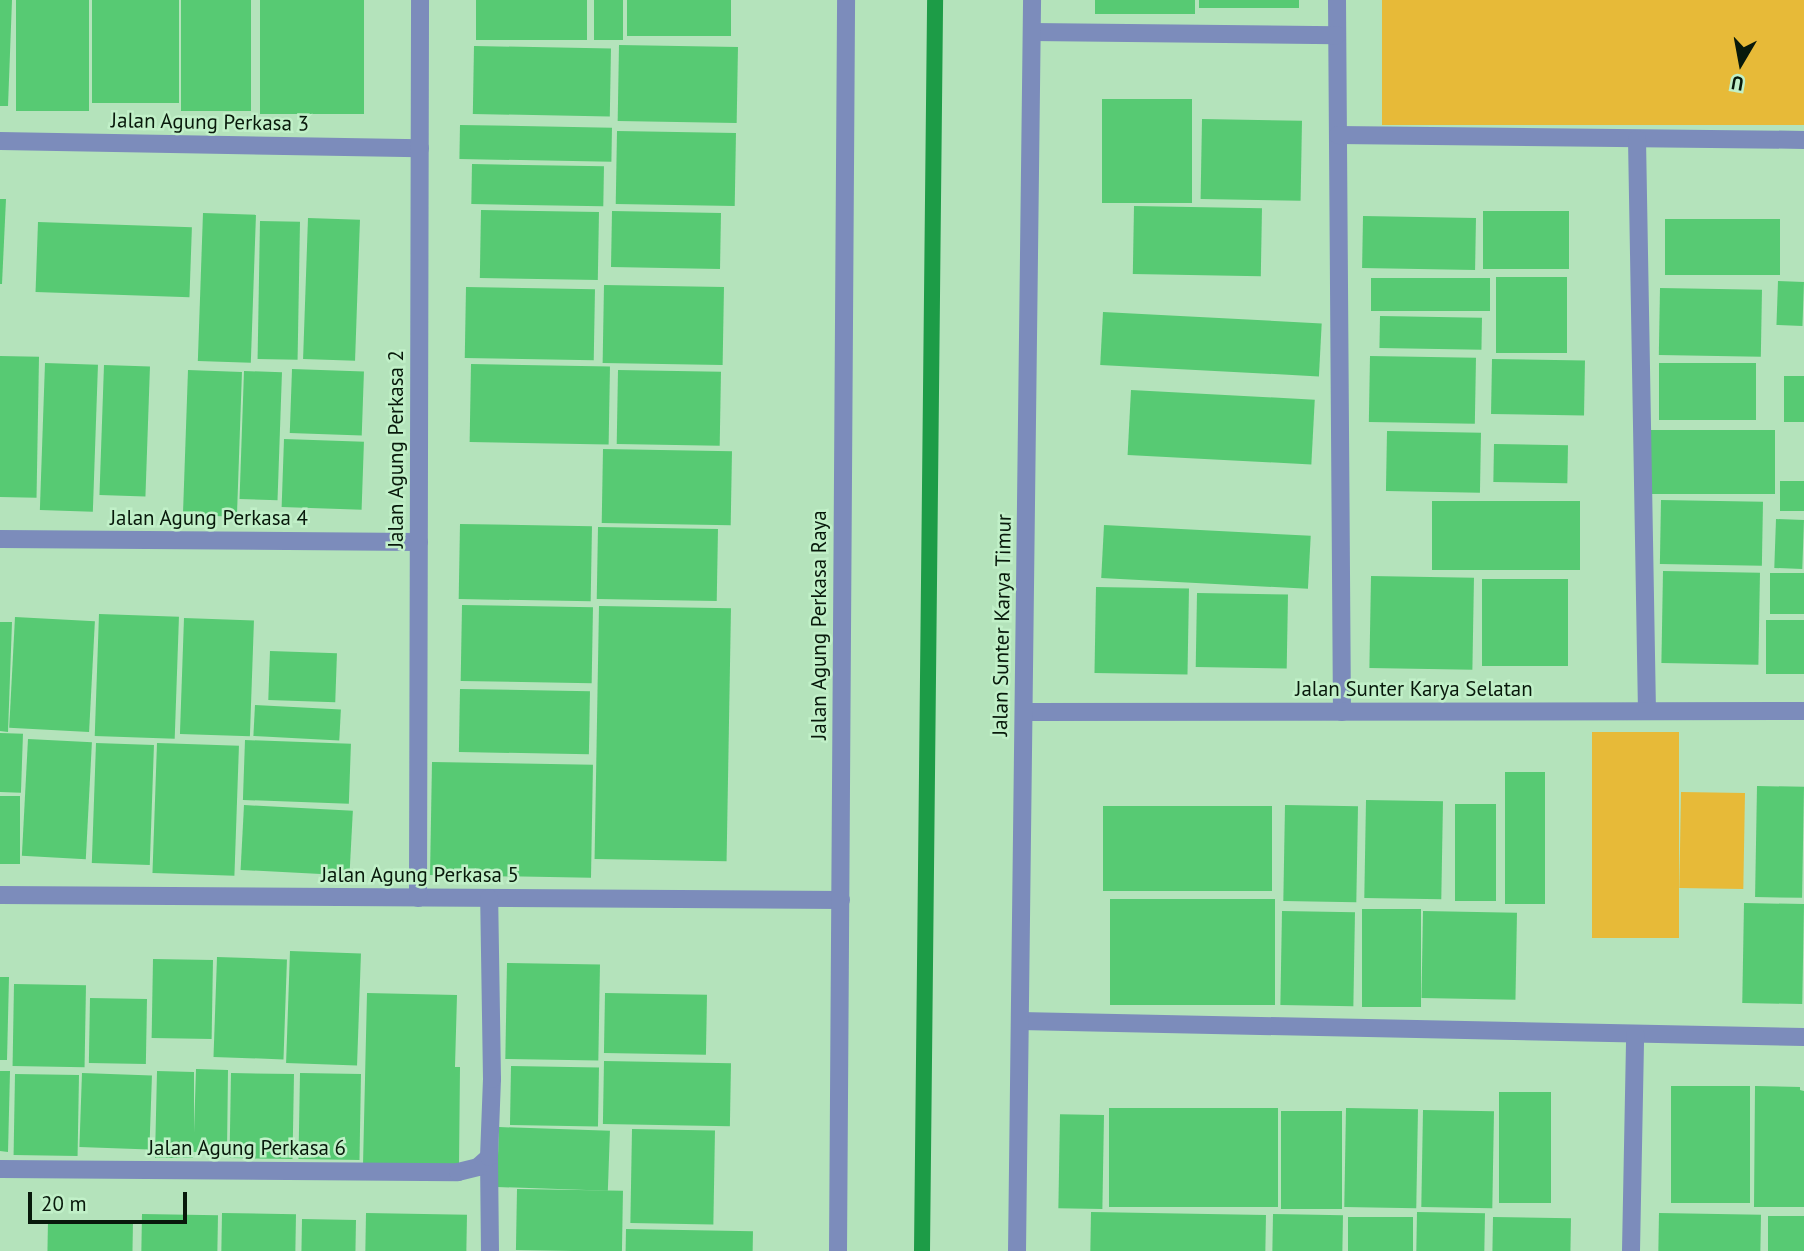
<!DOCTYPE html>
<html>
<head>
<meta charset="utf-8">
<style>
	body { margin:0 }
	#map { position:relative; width:1804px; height:1251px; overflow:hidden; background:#b4e3bb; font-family:"PT Sans",sans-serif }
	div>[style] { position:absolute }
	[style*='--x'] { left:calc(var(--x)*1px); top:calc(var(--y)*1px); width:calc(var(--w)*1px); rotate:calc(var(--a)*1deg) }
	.green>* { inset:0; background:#e7ba38; transform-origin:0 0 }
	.stream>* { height:16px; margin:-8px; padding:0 8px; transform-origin:8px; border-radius:8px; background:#1d9c47 }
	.building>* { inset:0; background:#57ca73; transform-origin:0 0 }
	.minor>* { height:18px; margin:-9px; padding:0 9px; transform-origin:9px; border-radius:9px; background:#7c8cbb }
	span { translate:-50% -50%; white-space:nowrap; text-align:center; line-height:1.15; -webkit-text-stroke:5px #c1f0c8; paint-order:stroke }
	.street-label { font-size:21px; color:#08190b }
	.north { position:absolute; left:1706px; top:28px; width:70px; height:70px; -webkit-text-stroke:5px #c1f0c8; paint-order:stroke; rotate:190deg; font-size:19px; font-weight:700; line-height:28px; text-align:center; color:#08190b }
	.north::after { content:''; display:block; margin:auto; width:24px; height:32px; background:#08190b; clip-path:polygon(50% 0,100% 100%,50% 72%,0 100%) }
	.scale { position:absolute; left:28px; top:1192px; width:159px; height:32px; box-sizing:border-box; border:4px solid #08190b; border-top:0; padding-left:9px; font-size:21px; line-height:24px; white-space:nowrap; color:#08190b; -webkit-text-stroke:5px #c1f0c8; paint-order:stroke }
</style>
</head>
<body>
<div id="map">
	<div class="green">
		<i style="left:1382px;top:0;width:422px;height:125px"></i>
		<i style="left:1592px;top:732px;width:87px;height:206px"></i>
		<i style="left:1681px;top:792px;width:64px;height:96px;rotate:1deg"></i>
	</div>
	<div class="stream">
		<i style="--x:922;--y:1251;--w:1251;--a:-89.4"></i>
	</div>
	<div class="building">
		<i style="clip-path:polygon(0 0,12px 0,8px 106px,0 106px)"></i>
		<i style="left:16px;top:0;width:73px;height:111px"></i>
		<i style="left:92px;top:0;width:87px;height:103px"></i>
		<i style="left:181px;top:0;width:70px;height:111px"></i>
		<i style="left:260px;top:0;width:104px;height:114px"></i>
		<i style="left:476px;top:0;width:111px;height:40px"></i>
		<i style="left:594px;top:0;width:29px;height:40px"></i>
		<i style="left:627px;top:0;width:104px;height:36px"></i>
		<i style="left:1095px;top:0;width:100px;height:14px"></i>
		<i style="left:1199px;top:0;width:100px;height:8px"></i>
		<i style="left:619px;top:45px;width:119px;height:76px;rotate:1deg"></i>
		<i style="left:474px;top:46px;width:137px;height:68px;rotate:1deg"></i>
		<i style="left:1102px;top:99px;width:90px;height:104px"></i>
		<i style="left:1202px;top:119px;width:100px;height:80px;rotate:1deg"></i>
		<i style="left:460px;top:125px;width:152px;height:34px;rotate:1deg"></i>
		<i style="left:617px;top:131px;width:119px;height:73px;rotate:1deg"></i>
		<i style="left:472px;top:164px;width:132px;height:40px;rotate:1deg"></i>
		<i style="clip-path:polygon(0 199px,6px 199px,2px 284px,0 284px)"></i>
		<i style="left:1134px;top:206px;width:128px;height:68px;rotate:1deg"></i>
		<i style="left:481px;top:210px;width:118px;height:68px;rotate:1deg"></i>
		<i style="left:612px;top:211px;width:109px;height:56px;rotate:1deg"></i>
		<i style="left:1483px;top:211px;width:86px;height:58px"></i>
		<i style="left:203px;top:213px;width:53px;height:148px;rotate:2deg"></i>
		<i style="left:1363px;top:216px;width:113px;height:52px;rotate:1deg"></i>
		<i style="left:308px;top:218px;width:52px;height:141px;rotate:2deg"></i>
		<i style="left:1665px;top:219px;width:115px;height:56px"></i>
		<i style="left:260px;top:221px;width:40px;height:138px;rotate:1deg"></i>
		<i style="left:38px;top:222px;width:154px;height:70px;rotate:2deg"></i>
		<i style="left:1496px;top:277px;width:71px;height:76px"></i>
		<i style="left:1371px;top:278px;width:119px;height:33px"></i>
		<i style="left:1778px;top:281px;width:26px;height:44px;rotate:2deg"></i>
		<i style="left:604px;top:285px;width:120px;height:78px;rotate:1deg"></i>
		<i style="left:466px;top:287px;width:129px;height:71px;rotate:1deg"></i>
		<i style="left:1660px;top:288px;width:102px;height:67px;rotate:1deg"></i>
		<i style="left:1103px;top:312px;width:219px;height:53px;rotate:3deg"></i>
		<i style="left:1380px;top:316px;width:102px;height:32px;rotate:1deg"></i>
		<i style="left:0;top:356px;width:39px;height:141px;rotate:1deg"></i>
		<i style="left:1370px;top:356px;width:106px;height:66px;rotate:1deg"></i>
		<i style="left:1492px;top:359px;width:93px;height:55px;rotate:1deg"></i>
		<i style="left:45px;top:363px;width:53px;height:147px;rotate:2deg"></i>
		<i style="left:1659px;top:363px;width:97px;height:57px"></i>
		<i style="left:471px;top:364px;width:139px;height:78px;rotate:1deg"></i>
		<i style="left:104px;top:365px;width:46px;height:130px;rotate:2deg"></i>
		<i style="left:292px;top:369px;width:72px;height:64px;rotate:2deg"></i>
		<i style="left:188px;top:370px;width:54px;height:145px;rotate:2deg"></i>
		<i style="left:618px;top:370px;width:103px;height:74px;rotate:1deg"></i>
		<i style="left:244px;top:371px;width:38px;height:128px;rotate:2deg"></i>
		<i style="left:1784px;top:376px;width:20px;height:46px"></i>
		<i style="left:1131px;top:390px;width:184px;height:65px;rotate:3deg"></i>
		<i style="left:1645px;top:430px;width:130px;height:64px"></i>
		<i style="left:1387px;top:431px;width:94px;height:60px;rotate:1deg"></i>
		<i style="left:284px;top:439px;width:80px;height:68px;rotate:2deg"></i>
		<i style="left:1494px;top:444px;width:74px;height:38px;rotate:1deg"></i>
		<i style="left:603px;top:449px;width:129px;height:74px;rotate:1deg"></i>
		<i style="left:1780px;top:481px;width:24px;height:30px"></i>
		<i style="left:1661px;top:500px;width:102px;height:64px;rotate:1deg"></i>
		<i style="left:1432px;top:501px;width:148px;height:69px"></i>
		<i style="left:1776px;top:519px;width:28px;height:49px;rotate:2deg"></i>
		<i style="left:460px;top:524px;width:132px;height:75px;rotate:1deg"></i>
		<i style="left:1104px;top:525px;width:207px;height:53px;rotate:3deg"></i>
		<i style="left:598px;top:527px;width:120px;height:72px;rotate:1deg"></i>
		<i style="left:1663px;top:571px;width:97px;height:92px;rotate:1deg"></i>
		<i style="left:1770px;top:573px;width:34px;height:41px"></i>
		<i style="left:1371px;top:576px;width:103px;height:92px;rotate:1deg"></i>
		<i style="left:1482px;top:579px;width:86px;height:87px"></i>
		<i style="left:1096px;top:587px;width:93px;height:86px;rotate:1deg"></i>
		<i style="left:1197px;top:593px;width:91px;height:74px;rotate:1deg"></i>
		<i style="left:462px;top:605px;width:131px;height:76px;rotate:1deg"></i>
		<i style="left:599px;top:606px;width:132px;height:253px;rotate:1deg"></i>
		<i style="left:99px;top:614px;width:80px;height:122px;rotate:2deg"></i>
		<i style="left:15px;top:617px;width:80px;height:111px;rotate:3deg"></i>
		<i style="left:184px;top:618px;width:70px;height:116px;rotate:2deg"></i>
		<i style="left:1766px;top:620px;width:38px;height:54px"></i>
		<i style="clip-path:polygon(0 622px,12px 622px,8px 732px,0 731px)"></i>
		<i style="left:270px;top:651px;width:67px;height:49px;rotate:2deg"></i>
		<i style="left:460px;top:689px;width:130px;height:63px;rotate:1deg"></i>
		<i style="left:255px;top:705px;width:86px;height:31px;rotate:3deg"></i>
		<i style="left:0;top:733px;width:23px;height:59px;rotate:2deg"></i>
		<i style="left:28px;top:739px;width:64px;height:117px;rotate:3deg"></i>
		<i style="left:245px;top:740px;width:106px;height:60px;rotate:2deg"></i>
		<i style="left:96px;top:743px;width:58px;height:120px;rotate:2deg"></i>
		<i style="left:157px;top:743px;width:82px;height:130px;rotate:2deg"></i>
		<i style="left:432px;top:762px;width:161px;height:113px;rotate:1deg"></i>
		<i style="left:1505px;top:772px;width:40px;height:132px"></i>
		<i style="left:1757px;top:786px;width:47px;height:111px;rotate:1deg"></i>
		<i style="left:0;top:796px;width:20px;height:68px"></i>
		<i style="left:1366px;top:800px;width:77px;height:98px;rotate:1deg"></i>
		<i style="left:1455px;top:804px;width:41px;height:97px"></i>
		<i style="left:244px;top:805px;width:109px;height:65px;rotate:3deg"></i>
		<i style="left:1285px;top:805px;width:73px;height:96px;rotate:1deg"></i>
		<i style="left:1103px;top:806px;width:169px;height:85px"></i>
		<i style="left:1110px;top:899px;width:165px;height:106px"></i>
		<i style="left:1744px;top:903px;width:60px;height:100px;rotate:1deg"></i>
		<i style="left:1362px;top:909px;width:59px;height:98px"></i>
		<i style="left:1282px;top:911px;width:73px;height:94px;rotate:1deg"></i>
		<i style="left:1423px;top:911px;width:94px;height:87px;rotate:1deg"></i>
		<i style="left:290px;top:951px;width:71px;height:112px;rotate:2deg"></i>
		<i style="left:217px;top:957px;width:70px;height:100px;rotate:2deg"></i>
		<i style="left:153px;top:959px;width:60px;height:79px;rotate:1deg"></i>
		<i style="left:507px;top:963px;width:93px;height:96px;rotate:1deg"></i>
		<i style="clip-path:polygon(0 977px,9px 977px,7px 1060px,0 1060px)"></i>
		<i style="left:14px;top:984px;width:72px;height:82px;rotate:1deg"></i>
		<i style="clip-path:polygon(367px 993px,457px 995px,455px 1067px,460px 1067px,459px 1167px,363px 1165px)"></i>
		<i style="left:605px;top:993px;width:102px;height:60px;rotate:1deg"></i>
		<i style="left:90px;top:998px;width:57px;height:65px;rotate:1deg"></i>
		<i style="left:604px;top:1061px;width:127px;height:63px;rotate:1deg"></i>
		<i style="left:511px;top:1066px;width:88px;height:59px;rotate:1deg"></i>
		<i style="clip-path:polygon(196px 1069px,228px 1070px,227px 1152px,193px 1152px,193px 1158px,155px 1158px,157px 1071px,194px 1072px,194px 1133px)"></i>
		<i style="clip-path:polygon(0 1071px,10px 1071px,8px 1152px,0 1151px)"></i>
		<i style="left:82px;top:1073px;width:70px;height:74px;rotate:2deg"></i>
		<i style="left:231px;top:1073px;width:63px;height:85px;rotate:1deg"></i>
		<i style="left:300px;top:1073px;width:61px;height:86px;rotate:1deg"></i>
		<i style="left:15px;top:1074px;width:64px;height:81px;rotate:1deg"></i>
		<i style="left:1671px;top:1086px;width:79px;height:117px"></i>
		<i style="clip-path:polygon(1755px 1086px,1800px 1087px,1800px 1090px,1804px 1091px,1804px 1207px,1754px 1207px)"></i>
		<i style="left:1499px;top:1092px;width:52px;height:111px"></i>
		<i style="left:1109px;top:1108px;width:169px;height:99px"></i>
		<i style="left:1346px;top:1108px;width:72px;height:99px;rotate:1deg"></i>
		<i style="left:1423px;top:1110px;width:71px;height:97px;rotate:1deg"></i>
		<i style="left:1281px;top:1111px;width:61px;height:98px"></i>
		<i style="left:1104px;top:1115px;width:94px;height:44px;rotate:91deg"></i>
		<i style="left:499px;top:1127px;width:111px;height:60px;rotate:2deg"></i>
		<i style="left:632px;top:1129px;width:83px;height:94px;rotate:1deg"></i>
		<i style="left:517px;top:1189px;width:106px;height:61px;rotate:1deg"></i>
		<i style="left:1091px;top:1212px;width:175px;height:39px;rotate:1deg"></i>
		<i style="left:1417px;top:1212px;width:68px;height:39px;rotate:1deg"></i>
		<i style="left:222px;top:1213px;width:74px;height:38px;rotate:1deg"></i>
		<i style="left:366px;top:1213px;width:101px;height:38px;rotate:1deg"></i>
		<i style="left:1659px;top:1213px;width:102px;height:38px;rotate:1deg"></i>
		<i style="left:142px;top:1214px;width:76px;height:37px;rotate:1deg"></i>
		<i style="left:1273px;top:1214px;width:70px;height:37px;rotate:1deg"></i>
		<i style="left:1768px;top:1216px;width:36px;height:35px"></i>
		<i style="left:1348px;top:1217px;width:65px;height:34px"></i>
		<i style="left:1493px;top:1217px;width:78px;height:34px;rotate:1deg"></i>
		<i style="left:302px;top:1219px;width:54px;height:32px;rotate:1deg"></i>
		<i style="left:48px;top:1220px;width:85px;height:31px;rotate:1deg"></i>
		<i style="left:626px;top:1229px;width:127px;height:22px;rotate:1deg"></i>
	</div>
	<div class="minor">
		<i style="--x:1337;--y:0;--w:712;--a:89.6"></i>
		<i style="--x:1032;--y:32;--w:305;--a:0.6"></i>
		<i style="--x:1338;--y:135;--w:466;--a:0.6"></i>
		<i style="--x:1637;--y:139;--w:572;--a:89"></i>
		<i style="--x:0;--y:141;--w:420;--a:1"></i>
		<i style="--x:0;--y:539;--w:419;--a:0.4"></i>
		<i style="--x:1024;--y:712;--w:780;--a:-0.07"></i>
		<i style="--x:0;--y:895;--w:841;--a:0.34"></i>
		<i style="--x:418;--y:898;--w:898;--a:-89.87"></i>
		<i style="--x:1020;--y:1021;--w:784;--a:1.17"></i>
		<i style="--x:489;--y:1157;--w:94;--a:89.4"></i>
		<i style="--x:0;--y:1169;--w:458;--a:0.4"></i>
		<i style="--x:458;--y:1172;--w:21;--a:-14"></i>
		<i style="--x:478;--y:1167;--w:15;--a:-42"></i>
		<i style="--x:489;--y:1157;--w:78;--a:-87.8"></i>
		<i style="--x:492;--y:1079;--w:181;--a:-90.9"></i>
		<i style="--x:838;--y:1251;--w:1251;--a:-89.63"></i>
		<i style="--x:1017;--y:1251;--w:1251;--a:-89.31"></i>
		<i style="--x:1631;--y:1251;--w:217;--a:-88.9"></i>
	</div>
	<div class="street-label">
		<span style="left:210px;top:122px;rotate:1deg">Jalan Agung Perkasa 3</span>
		<span style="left:396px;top:449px;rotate:-90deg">Jalan Agung Perkasa 2</span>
		<span style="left:209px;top:518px">Jalan Agung Perkasa 4</span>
		<span style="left:819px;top:625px;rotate:-90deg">Jalan Agung Perkasa Raya</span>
		<span style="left:1002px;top:625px;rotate:-89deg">Jalan Sunter Karya Timur</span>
		<span style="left:1414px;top:689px">Jalan Sunter Karya Selatan</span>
		<span style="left:420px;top:875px">Jalan Agung Perkasa 5</span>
		<span style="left:247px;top:1148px">Jalan Agung Perkasa 6</span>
	</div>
	<div class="north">U</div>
	<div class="scale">20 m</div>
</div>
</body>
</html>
